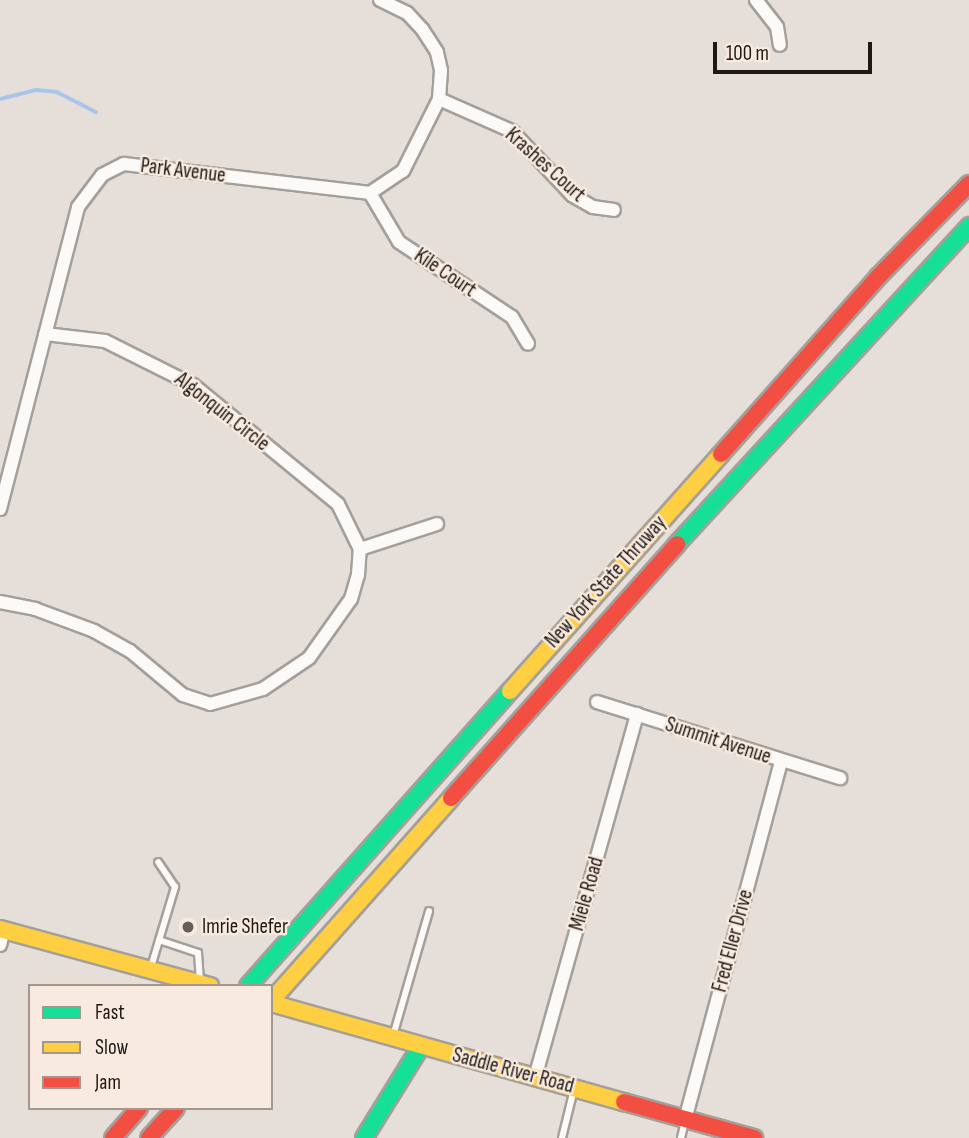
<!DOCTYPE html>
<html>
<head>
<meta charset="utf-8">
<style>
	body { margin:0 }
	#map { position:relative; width:969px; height:1138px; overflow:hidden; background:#e6ded8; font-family:"Sofia Sans Condensed",sans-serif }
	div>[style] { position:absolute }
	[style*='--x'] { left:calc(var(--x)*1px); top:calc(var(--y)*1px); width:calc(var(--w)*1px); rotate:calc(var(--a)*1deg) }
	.stream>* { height:3.5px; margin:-1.75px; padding:0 1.75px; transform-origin:1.75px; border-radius:1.75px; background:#a8c6ec }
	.roads { filter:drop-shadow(2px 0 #a59f9a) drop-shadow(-2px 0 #a59f9a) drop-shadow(0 2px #a59f9a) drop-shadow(0 -2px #a59f9a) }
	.lane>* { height:6px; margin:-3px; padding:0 3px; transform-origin:3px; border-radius:3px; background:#fbfaf9 }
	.street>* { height:12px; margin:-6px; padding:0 6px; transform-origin:6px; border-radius:6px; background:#fbfaf9 }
	.fast>* { height:16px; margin:-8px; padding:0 8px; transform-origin:8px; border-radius:8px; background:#16e098 }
	.slow>* { height:16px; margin:-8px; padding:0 8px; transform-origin:8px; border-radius:8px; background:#ffcf43 }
	.jam>* { height:16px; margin:-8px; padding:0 8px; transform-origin:8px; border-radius:8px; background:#f24e42 }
	.dots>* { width:19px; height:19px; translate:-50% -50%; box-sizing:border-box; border:4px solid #f9eadf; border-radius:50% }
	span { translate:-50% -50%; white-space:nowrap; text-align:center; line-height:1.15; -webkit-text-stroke:5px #f9eadf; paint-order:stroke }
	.street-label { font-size:21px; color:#1f1916 }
	.poi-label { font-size:21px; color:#1f1916 }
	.left { translate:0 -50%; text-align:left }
	.legend { position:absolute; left:28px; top:984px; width:245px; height:126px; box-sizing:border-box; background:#f9eadf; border:2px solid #a2968f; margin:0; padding:9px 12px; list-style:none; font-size:21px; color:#1f1916 }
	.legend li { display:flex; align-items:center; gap:14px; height:35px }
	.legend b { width:35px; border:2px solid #a2968f }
	.scale { position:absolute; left:713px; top:42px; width:159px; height:32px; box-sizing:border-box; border:4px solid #1f1916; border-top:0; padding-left:9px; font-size:21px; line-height:24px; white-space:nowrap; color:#1f1916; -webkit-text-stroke:5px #f9eadf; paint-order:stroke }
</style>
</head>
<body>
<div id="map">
	<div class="stream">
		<i style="--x:0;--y:99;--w:37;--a:-14"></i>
		<i style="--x:36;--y:90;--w:21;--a:5"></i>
		<i style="--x:57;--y:92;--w:44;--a:27.1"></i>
	</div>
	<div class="roads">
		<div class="lane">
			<i style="--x:159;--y:940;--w:41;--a:18.4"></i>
			<i style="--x:198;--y:953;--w:28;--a:86"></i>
			<i style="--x:151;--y:967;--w:84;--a:-73.3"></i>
			<i style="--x:175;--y:887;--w:30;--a:-124"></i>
			<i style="--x:393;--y:1036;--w:130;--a:-73.9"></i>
			<i style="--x:562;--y:1138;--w:50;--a:-76.2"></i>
			<i style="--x:681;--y:1138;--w:18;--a:-77"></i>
		</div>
		<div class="street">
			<i style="--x:756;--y:0;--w:34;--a:52"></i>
			<i style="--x:777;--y:27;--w:18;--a:81"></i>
			<i style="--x:439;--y:99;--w:80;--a:23.7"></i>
			<i style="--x:512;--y:131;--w:88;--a:46.8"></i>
			<i style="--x:572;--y:195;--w:24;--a:30"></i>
			<i style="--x:593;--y:207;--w:21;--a:8"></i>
			<i style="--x:370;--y:193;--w:57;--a:59.4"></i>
			<i style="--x:399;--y:242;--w:136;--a:33.6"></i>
			<i style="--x:512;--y:317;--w:31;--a:59"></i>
			<i style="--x:0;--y:509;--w:312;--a:-75.5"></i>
			<i style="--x:78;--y:207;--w:40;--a:-53"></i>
			<i style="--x:102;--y:175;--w:25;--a:-27"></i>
			<i style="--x:124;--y:164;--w:248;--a:6.7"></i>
			<i style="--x:370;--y:193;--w:40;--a:-34"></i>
			<i style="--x:403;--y:171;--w:80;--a:-63.4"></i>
			<i style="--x:439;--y:99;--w:29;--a:-86"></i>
			<i style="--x:441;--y:70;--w:18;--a:-103"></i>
			<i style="--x:437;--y:52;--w:27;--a:-123"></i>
			<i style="--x:422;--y:29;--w:22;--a:-133"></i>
			<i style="--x:407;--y:13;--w:30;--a:-154"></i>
			<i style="--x:360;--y:549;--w:81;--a:-18"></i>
			<i style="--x:0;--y:602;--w:36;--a:11"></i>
			<i style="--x:35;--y:609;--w:63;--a:20.4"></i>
			<i style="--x:94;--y:631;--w:41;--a:29.1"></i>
			<i style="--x:130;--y:651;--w:69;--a:39.7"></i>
			<i style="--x:183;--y:695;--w:28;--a:18"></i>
			<i style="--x:210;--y:704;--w:55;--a:-15.8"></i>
			<i style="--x:263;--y:689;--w:55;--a:-34"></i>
			<i style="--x:309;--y:658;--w:72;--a:-54.6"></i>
			<i style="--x:351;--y:599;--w:25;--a:-74"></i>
			<i style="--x:358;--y:575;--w:26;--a:-86"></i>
			<i style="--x:360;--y:549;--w:50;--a:-116.1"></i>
			<i style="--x:338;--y:504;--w:188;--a:-140.6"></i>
			<i style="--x:193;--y:385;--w:98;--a:-153.4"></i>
			<i style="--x:105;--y:341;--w:60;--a:-173.3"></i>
			<i style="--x:597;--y:702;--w:255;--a:17.4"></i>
			<i style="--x:0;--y:945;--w:16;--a:-75"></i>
			<i style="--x:536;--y:1074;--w:374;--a:-74.3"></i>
			<i style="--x:685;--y:1120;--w:372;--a:-75"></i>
		</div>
		<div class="fast">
			<i style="--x:677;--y:544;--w:432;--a:-47.4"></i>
			<i style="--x:248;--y:986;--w:395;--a:-48.4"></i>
			<i style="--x:364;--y:1138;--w:108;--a:-58.2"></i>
		</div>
		<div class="slow">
			<i style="--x:510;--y:691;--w:317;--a:-48.3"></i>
			<i style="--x:0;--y:929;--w:218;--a:15.2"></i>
			<i style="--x:271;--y:1001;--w:271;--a:-48.4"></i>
			<i style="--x:271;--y:1003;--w:367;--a:15.7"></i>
		</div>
		<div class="jam">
			<i style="--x:721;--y:454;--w:237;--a:-48.4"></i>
			<i style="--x:878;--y:277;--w:130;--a:-45.6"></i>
			<i style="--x:451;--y:798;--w:340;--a:-48.3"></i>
			<i style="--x:624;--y:1102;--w:135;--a:15.5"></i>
			<i style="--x:113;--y:1138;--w:40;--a:-49"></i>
			<i style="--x:149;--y:1138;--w:40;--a:-48"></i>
		</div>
	</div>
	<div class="dots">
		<i style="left:188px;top:927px;background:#655e5a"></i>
	</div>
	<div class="street-label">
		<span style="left:545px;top:165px;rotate:42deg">Krashes Court</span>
		<span style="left:183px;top:171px;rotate:7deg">Park Avenue</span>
		<span style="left:445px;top:273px;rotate:34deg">Kile Court</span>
		<span style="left:222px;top:412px;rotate:38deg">Algonquin Circle</span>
		<span style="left:606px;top:582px;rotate:-48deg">New York State Thruway</span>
		<span style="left:718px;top:741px;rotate:18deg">Summit Avenue</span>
		<span style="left:587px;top:894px;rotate:-74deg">Miele Road</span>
		<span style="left:733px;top:941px;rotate:-75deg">Fred Eller Drive</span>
		<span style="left:513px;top:1071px;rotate:15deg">Saddle River Road</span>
	</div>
	<div class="poi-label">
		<span class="left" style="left:202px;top:927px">Imrie Shefer</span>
	</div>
	<ul class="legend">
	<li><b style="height:9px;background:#16e098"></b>Fast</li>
	<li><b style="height:9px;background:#ffcf43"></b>Slow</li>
	<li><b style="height:9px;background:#f24e42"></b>Jam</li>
	</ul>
	<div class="scale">100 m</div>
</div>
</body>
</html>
